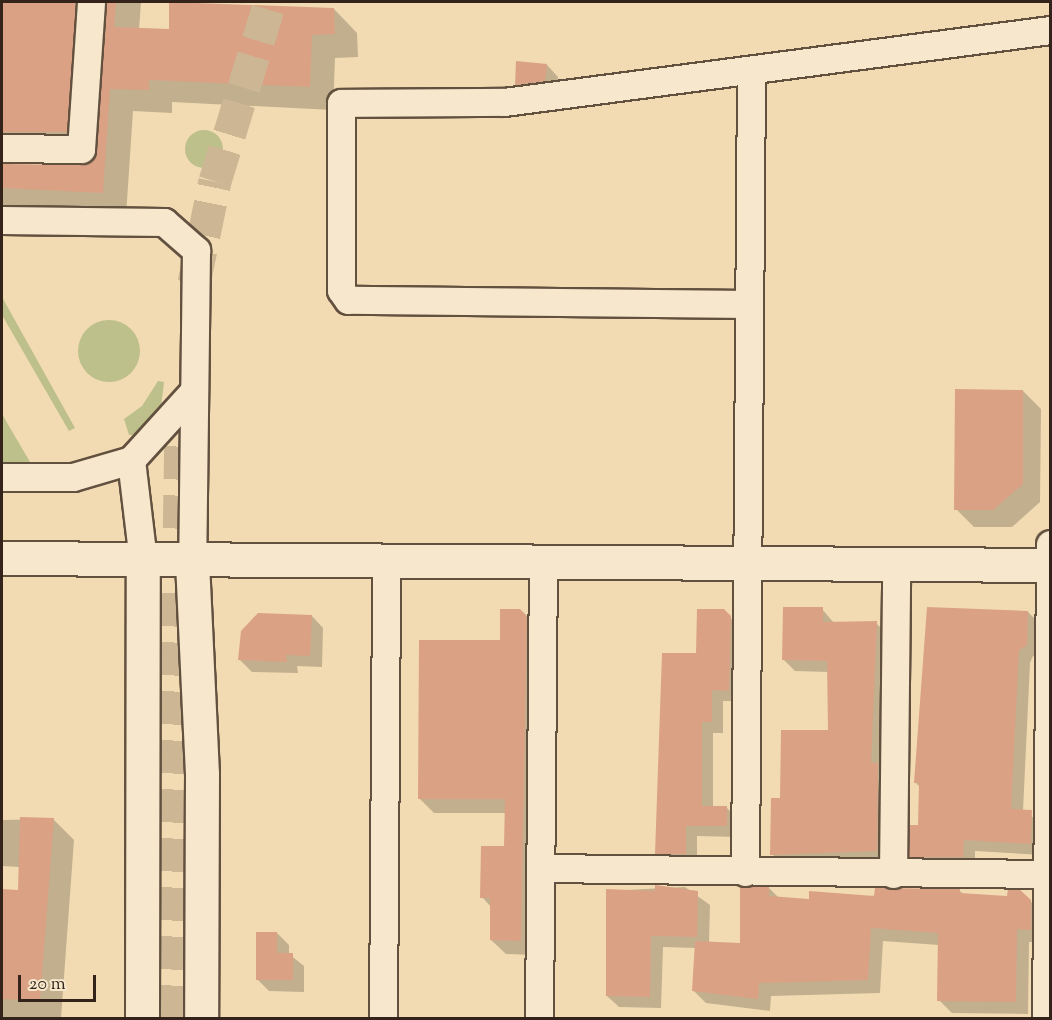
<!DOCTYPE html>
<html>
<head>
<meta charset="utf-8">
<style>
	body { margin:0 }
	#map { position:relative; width:1052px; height:1020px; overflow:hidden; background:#f2dbb2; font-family:"Sorts Mill Goudy",serif }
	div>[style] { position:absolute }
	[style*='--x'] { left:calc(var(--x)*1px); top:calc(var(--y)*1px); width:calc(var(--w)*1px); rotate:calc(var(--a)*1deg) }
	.green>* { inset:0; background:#bdc08a }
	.round { border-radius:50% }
	.shadow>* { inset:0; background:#0003 }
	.building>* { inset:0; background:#daa185; transform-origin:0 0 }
	.highway-tunnel>* { height:33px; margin-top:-16.5px; transform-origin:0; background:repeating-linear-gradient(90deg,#ccb694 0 33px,transparent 0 49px) }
	.roads { filter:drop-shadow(2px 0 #635140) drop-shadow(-2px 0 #635140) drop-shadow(0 2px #635140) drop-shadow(0 -2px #635140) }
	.street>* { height:27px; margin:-13.5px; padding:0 13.5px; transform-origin:13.5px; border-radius:13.5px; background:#f7e8cd }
	.secondary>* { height:33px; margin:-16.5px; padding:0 16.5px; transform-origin:16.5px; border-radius:16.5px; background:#f7e8cd }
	span { translate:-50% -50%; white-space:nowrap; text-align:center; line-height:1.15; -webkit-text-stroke:6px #f7e8cd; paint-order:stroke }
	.frame { position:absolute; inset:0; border:3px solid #33231a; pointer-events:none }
	.scale { position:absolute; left:18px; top:975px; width:78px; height:27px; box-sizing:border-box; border:3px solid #33231a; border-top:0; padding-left:8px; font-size:18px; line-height:21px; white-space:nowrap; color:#33231a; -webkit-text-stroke:4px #f7e8cd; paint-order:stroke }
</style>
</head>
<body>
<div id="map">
	<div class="green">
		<i class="round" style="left:185px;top:130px;width:38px;height:38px"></i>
		<i style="clip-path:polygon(2px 297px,75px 428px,69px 431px,2px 315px)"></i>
		<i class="round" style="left:78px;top:320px;width:62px;height:62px"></i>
		<i style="clip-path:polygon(158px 381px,164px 382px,160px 415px,137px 435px,129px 435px,124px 419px,142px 406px)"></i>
		<i style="clip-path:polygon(2px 413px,6px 421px,33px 467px,2px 465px)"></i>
	</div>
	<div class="shadow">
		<i style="clip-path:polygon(evenodd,2px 2px,141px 2px,139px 30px,170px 31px,334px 9px,357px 33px,358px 57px,335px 58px,333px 110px,172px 102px,172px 113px,133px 111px,126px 216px,2px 209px,2px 2px,107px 16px,98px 151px,82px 166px,11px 165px,26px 155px,89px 156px,98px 25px,107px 16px)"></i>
		<i style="clip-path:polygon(547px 65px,558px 77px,557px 92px,528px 96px,516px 84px)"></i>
		<i style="clip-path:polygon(1023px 391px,1041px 409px,1040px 502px,1012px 527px,974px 527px,956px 509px)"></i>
		<i style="clip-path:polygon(822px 609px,834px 623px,876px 623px,888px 635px,889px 865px,784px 866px,772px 854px,781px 799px,830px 732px,829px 672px,795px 671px,783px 659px)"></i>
		<i style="clip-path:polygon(519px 611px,541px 632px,536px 955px,506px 954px,491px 940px,492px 908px,482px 897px,505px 847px,506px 813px,434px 813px,419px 798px)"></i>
		<i style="clip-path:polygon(723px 611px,742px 629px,739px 701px,723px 701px,723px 733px,713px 733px,713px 807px,727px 808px,738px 819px,738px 837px,697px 836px,697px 865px,668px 864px,656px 853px,698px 655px)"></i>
		<i style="clip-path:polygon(1028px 612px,1040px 624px,1044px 656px,1033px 656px,1030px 663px,1023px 811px,1043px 824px,1042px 855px,975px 851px,975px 861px,922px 868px,910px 856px,919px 827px,921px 788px,915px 782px)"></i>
		<i style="clip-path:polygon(312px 616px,323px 628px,322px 667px,297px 666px,298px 673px,252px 672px,240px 660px)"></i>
		<i style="clip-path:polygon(53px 819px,74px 840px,61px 1018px,2px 1018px,2px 891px,19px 892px,20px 867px,2px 866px,2px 820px)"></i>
		<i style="clip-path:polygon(685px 887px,710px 905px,709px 943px,742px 945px,769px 888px,779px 898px,810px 900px,959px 890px,964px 895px,1030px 901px,1044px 914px,1043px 942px,1029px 942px,1028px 1014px,952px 1013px,939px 1000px,939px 945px,883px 941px,880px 993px,771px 996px,770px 1011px,706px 1003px,693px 990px,696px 948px,663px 947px,661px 1008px,619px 1007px,607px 996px,607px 891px)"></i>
		<i style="clip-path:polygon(277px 933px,289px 945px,289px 954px,304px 966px,304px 992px,269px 991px,257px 979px)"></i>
	</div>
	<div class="building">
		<i style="left:2px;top:2px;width:73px;height:130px"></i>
		<i style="clip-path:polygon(106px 2px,116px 2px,114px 27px,169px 29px,169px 2px,334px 8px,335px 34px,312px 35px,310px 87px,149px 80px,149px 90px,110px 89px,103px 193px,2px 188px,2px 164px,81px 165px,94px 157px)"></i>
		<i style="clip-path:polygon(516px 61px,547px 64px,545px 81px,515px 85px)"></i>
		<i style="clip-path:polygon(955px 389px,1023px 390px,1023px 484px,993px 510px,954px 510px)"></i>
		<i style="clip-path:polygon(783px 607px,823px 607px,823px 622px,877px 621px,871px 763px,878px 763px,877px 856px,877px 851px,770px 855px,771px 798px,780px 798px,781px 730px,828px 730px,827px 661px,782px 660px)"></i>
		<i style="clip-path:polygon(927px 607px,1028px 611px,1027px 645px,1019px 650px,1011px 809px,1032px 810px,1031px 844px,964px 840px,963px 857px,909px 857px,909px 825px,918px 825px,919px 783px,914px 783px)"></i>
		<i style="clip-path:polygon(500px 609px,520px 609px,527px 616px,521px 941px,490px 940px,490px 898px,480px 898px,481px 846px,504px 846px,505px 799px,418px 799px,419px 640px,500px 640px)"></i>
		<i style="clip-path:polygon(697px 609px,724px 609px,731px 616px,729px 691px,712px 690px,712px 722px,702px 722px,702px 806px,727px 806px,727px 826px,686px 826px,686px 854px,655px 854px,662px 653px,696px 653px)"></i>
		<i style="clip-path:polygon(258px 613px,312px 615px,310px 656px,286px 655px,287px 662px,238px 660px,241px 631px)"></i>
		<i style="clip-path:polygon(20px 817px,54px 818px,40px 1001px,2px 999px,2px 889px,18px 890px)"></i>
		<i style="clip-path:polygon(655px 885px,698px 891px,697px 937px,651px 936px,650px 997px,606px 996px,606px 889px,655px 891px)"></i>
		<i style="clip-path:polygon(740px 886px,769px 887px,769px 896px,809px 899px,809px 891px,874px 896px,875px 888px,960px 889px,960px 893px,1007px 896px,1008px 889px,1019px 889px,1031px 900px,1031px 930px,1017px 929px,1016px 1002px,937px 1001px,938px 933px,871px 928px,868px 980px,759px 983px,758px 999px,692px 991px,695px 941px,740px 943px)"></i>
		<i style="clip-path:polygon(256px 932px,277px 932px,277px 953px,293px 953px,293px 980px,256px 980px)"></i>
	</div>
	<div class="highway-tunnel">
		<i style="--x:194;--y:283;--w:104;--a:-78.4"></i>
		<i style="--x:215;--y:181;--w:187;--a:-72.9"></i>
		<i style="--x:171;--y:1018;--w:592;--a:-89.03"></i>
	</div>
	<div class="roads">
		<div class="street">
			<i style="--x:2;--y:148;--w:79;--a:0.7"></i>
			<i style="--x:81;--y:149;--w:147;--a:-86.1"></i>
			<i style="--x:2;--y:220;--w:162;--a:0.7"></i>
			<i style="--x:164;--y:222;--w:43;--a:41.2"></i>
			<i style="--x:196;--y:250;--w:312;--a:90.7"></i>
			<i style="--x:749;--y:304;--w:401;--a:-179.4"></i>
			<i style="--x:348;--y:300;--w:12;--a:-125"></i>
			<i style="--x:341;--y:290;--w:187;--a:-90"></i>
			<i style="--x:341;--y:103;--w:163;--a:-0.4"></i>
			<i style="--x:504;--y:102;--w:551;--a:-7.51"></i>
			<i style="--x:131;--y:460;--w:102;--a:83.2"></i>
			<i style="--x:2;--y:477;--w:71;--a:0"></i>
			<i style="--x:73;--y:477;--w:60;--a:-16.3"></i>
			<i style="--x:131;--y:460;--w:89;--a:-47.7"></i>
			<i style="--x:541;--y:868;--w:509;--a:0.68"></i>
			<i style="--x:745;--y:872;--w:800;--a:-89.57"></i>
			<i style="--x:893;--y:874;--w:310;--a:-89.4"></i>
			<i style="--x:383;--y:1018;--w:458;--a:-89.6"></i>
			<i style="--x:539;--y:1018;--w:456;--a:-89.5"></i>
			<i style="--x:1046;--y:1018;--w:474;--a:-89.5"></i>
		</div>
		<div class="secondary">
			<i style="--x:2;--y:558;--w:1048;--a:0.38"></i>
			<i style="--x:192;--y:562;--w:212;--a:87.3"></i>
			<i style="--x:202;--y:774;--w:244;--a:90.2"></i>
			<i style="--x:142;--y:1018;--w:457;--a:-89.9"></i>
		</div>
	</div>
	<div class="frame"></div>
	<div class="scale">20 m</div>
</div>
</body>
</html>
